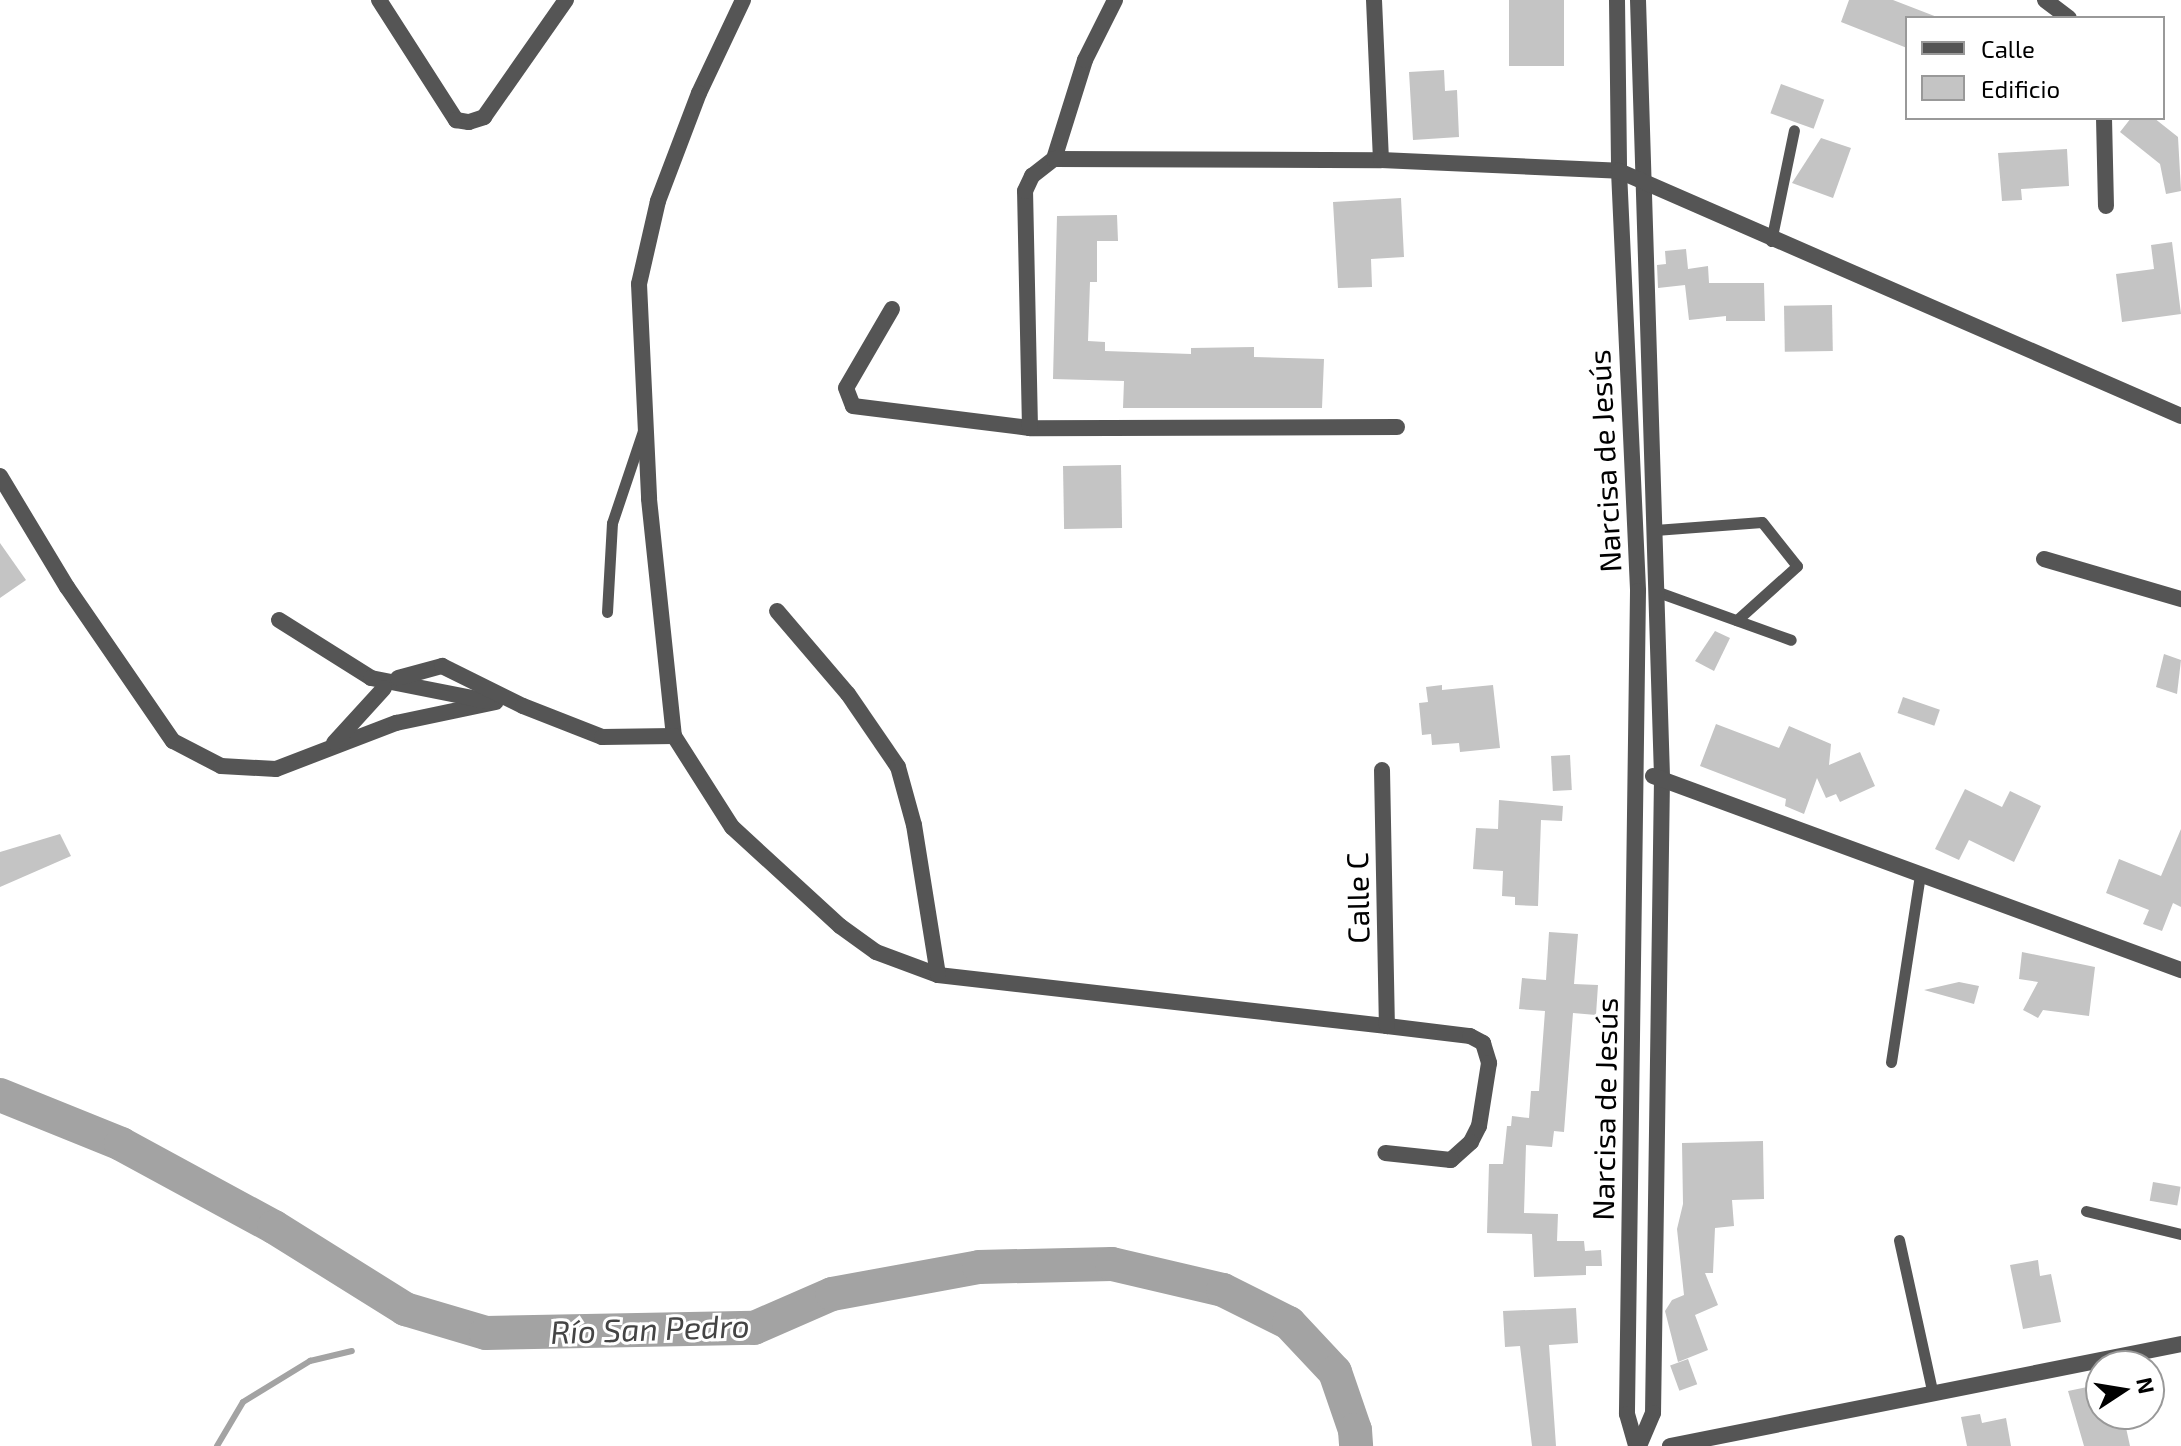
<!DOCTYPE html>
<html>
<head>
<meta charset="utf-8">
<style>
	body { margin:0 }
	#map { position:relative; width:2181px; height:1446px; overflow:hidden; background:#fff; font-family:"Exo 2",sans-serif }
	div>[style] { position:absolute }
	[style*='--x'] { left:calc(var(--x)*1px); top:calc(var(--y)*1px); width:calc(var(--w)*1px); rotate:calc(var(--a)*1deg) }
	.stream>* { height:6px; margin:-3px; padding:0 3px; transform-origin:3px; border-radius:3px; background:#a3a3a3 }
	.river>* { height:34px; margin:-17px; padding:0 17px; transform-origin:17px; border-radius:17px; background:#a3a3a3 }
	.building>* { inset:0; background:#c4c4c4; transform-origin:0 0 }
	.service>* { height:11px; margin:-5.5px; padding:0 5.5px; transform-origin:5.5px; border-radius:5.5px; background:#555 }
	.minor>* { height:16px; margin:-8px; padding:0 8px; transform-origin:8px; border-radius:8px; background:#555 }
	span { translate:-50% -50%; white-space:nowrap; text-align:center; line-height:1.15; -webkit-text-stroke:6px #fff; paint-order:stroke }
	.street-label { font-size:30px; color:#000 }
	.water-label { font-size:32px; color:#444; font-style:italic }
	.legend { position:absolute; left:1905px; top:16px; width:260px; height:104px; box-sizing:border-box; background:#fff; border:2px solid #999; margin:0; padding:10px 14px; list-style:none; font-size:24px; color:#000 }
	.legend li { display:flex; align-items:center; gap:16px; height:40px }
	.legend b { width:40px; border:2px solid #999 }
	.north { position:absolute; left:2085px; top:1350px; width:80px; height:80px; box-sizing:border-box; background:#fff; border:2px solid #999; border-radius:50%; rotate:78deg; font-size:22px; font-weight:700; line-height:32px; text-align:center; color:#000 }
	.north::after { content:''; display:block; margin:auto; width:28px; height:36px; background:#000; clip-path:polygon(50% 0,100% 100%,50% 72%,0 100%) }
</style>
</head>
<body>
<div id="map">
	<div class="stream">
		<i style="--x:217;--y:1446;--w:51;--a:-59.4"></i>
		<i style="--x:243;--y:1402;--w:79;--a:-31.5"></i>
		<i style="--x:310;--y:1361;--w:43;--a:-13.4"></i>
	</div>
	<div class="river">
		<i style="--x:0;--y:1095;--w:131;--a:22"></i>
		<i style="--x:121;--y:1144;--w:174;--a:28.5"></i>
		<i style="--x:274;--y:1227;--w:155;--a:32"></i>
		<i style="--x:405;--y:1309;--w:84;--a:16.5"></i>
		<i style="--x:486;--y:1333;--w:268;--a:-1.1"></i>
		<i style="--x:754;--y:1328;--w:85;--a:-23.6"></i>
		<i style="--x:832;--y:1294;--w:149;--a:-10.4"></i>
		<i style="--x:979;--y:1267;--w:133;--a:-1.3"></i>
		<i style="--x:1112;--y:1264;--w:114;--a:13.2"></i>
		<i style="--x:1223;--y:1290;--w:74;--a:26.6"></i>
		<i style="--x:1289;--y:1323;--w:67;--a:46.8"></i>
		<i style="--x:1335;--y:1372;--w:61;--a:71"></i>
		<i style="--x:1355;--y:1430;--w:16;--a:86"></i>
	</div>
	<div class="building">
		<i style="left:1509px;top:0;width:55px;height:66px"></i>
		<i style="clip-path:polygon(1849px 0,1893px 0,1937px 17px,1907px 18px,1907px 48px,1841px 22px)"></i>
		<i style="clip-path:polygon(1444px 70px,1445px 91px,1457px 90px,1459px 137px,1413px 140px,1409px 72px)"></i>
		<i style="left:1781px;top:84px;width:46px;height:31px;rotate:20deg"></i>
		<i style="clip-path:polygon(2131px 118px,2154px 118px,2178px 137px,2181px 191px,2166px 194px,2160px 164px,2120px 132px)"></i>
		<i style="clip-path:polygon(1821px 138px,1851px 148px,1833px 198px,1792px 183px)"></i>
		<i style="clip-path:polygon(2067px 149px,2069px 186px,2021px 189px,2022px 200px,2002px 201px,1998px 153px)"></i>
		<i style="clip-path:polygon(1401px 198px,1404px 257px,1371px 259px,1372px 287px,1338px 288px,1333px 202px)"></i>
		<i style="clip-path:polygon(1117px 215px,1118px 241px,1097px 241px,1097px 282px,1090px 282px,1088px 341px,1105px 342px,1105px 351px,1191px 354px,1191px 348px,1254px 347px,1254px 357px,1324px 359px,1322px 408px,1123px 408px,1124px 381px,1053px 379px,1057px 216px)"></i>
		<i style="clip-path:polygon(2172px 242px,2181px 314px,2122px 322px,2116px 274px,2154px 269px,2151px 245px)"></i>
		<i style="clip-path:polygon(1686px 249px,1688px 269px,1708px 266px,1709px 283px,1764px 283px,1765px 321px,1726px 321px,1726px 316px,1689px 320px,1685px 285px,1658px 288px,1657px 265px,1666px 264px,1665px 251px)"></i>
		<i style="left:1832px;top:305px;width:46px;height:48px;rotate:89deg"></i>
		<i style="left:1121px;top:465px;width:63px;height:58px;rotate:89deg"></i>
		<i style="clip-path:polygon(0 543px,26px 580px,0 598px)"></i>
		<i style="clip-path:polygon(1715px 631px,1730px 638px,1714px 671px,1695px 661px)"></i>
		<i style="clip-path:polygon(2164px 654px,2181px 660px,2177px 694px,2156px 687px)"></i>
		<i style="clip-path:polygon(1442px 685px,1442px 690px,1493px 685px,1500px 748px,1460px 752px,1459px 743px,1432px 745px,1431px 734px,1422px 735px,1419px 703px,1428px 702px,1426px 687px)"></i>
		<i style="left:1903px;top:697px;width:39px;height:17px;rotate:19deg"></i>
		<i style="clip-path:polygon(1716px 724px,1779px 748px,1789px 726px,1831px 744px,1829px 765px,1860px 752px,1875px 786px,1840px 802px,1836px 794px,1826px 798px,1817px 778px,1804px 814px,1785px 806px,1786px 799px,1700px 766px)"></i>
		<i style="left:1570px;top:755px;width:35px;height:19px;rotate:87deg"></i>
		<i style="clip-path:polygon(1965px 789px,2002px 807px,2010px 791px,2041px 806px,2014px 862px,1969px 840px,1959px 860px,1935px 849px)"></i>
		<i style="clip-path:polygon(1499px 800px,1563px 806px,1562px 821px,1541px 820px,1538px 906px,1515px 905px,1515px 897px,1502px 896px,1503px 871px,1473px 869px,1476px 828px,1498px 829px)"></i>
		<i style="clip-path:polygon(2181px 829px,2181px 907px,2173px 903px,2162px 931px,2143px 924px,2149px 910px,2106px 893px,2119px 859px,2161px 876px)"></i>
		<i style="clip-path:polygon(60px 834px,71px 856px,0 887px,0 852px)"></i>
		<i style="clip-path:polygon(1549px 932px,1578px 934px,1574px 984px,1598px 985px,1596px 1015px,1573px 1013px,1564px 1132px,1554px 1131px,1552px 1147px,1526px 1145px,1524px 1213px,1558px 1214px,1557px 1241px,1584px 1241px,1585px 1251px,1601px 1250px,1602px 1266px,1586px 1266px,1586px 1275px,1534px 1277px,1532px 1234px,1487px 1233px,1489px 1164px,1503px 1164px,1507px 1126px,1511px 1126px,1512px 1116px,1529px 1118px,1531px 1091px,1539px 1091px,1545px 1011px,1519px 1009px,1522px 978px,1546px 980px)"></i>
		<i style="clip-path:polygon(2022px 952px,2095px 967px,2089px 1016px,2043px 1010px,2038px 1018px,2023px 1010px,2038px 982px,2019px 979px)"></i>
		<i style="clip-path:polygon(1959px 982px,1979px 986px,1974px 1004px,1924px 990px)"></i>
		<i style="clip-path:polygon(1763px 1141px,1764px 1199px,1732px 1200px,1734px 1226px,1715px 1228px,1713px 1273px,1705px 1273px,1718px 1305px,1695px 1315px,1708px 1350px,1678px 1362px,1665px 1311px,1672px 1300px,1684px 1295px,1677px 1229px,1683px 1204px,1682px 1143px)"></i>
		<i style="left:2153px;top:1182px;width:28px;height:19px;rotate:10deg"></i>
		<i style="clip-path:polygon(2038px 1260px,2040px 1276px,2051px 1274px,2061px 1322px,2023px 1329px,2010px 1265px)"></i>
		<i style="clip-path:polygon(1576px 1308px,1578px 1343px,1549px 1345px,1556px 1446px,1532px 1446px,1520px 1346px,1505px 1347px,1503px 1311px)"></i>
		<i style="left:1688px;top:1359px;width:27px;height:19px;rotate:70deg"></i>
		<i style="clip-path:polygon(2092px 1386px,2101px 1414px,2123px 1414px,2130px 1446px,2084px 1446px,2068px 1391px)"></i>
		<i style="clip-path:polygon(1980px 1414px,1982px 1423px,2006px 1418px,2011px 1446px,1967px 1446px,1961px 1417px)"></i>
	</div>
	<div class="service">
		<i style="--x:1771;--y:241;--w:113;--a:-78.3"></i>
		<i style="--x:1655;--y:530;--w:107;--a:-4.3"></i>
		<i style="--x:1762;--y:522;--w:56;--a:51.5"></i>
		<i style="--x:1797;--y:566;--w:81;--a:138"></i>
		<i style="--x:1658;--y:592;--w:141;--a:19.8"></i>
		<i style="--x:607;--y:612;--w:89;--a:-86.8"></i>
		<i style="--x:612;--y:523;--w:97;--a:-71.4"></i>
		<i style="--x:1891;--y:1062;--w:190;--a:-81.2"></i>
		<i style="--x:2086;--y:1211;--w:98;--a:13.6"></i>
		<i style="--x:1899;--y:1240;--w:158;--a:77.6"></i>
	</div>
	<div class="minor">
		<i style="--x:379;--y:0;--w:143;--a:57.3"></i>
		<i style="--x:456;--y:120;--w:13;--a:9"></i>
		<i style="--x:469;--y:122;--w:16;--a:-18"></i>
		<i style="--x:484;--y:117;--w:143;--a:-55"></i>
		<i style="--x:743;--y:0;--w:103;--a:115.3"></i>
		<i style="--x:699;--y:93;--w:116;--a:110.8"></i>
		<i style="--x:658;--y:201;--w:85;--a:102.9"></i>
		<i style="--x:639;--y:284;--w:215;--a:87.3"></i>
		<i style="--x:649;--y:499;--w:238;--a:84"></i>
		<i style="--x:674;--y:736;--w:108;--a:57.5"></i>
		<i style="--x:732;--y:827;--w:147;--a:42.5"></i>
		<i style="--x:840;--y:926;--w:44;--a:35.8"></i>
		<i style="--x:876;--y:952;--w:66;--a:20.4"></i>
		<i style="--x:938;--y:975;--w:452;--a:6.5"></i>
		<i style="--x:1387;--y:1026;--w:84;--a:6.9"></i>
		<i style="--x:1470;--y:1036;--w:15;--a:28"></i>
		<i style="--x:1483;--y:1043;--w:21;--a:73"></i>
		<i style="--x:1489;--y:1063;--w:64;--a:99"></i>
		<i style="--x:1479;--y:1126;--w:18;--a:117"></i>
		<i style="--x:1471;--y:1142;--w:27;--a:138"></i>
		<i style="--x:1451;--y:1160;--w:66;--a:-173.9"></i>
		<i style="--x:1374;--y:0;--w:160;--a:87.5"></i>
		<i style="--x:1617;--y:0;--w:171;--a:89.3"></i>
		<i style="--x:1619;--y:171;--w:420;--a:87.4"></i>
		<i style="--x:1638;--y:591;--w:823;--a:90.77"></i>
		<i style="--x:1627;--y:1414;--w:33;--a:74"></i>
		<i style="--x:1638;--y:0;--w:778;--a:88.23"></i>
		<i style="--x:1662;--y:778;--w:635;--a:90.81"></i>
		<i style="--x:1653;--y:1413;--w:36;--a:113"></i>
		<i style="--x:2045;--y:0;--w:30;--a:37"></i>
		<i style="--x:2104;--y:118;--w:88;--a:88.7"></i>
		<i style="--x:1054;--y:159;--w:104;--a:-72.6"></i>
		<i style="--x:1085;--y:60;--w:67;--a:-63.4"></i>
		<i style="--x:892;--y:309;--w:91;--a:120.2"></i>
		<i style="--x:846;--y:388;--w:19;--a:69"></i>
		<i style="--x:853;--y:406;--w:178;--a:7.1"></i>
		<i style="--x:1397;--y:427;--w:367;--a:179.8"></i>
		<i style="--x:1030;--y:428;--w:237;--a:-91.2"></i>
		<i style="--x:1025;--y:191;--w:17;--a:-65"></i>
		<i style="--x:1032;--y:176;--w:28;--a:-38"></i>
		<i style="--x:1054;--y:159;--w:327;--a:0.2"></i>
		<i style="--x:1381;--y:160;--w:238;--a:2.6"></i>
		<i style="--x:1619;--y:171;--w:613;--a:23.55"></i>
		<i style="--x:0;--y:476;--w:130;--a:58.9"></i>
		<i style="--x:67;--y:587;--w:187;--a:55.5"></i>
		<i style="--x:173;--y:741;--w:54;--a:27.5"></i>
		<i style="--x:221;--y:766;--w:55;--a:3.1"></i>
		<i style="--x:276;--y:769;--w:129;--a:-21"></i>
		<i style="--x:396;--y:723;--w:102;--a:-11.9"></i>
		<i style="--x:2044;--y:559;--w:143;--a:16.3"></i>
		<i style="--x:777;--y:611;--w:109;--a:49.5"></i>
		<i style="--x:848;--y:694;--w:88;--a:55.6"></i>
		<i style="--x:898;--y:767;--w:60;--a:74.6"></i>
		<i style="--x:914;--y:825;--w:152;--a:80.9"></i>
		<i style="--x:279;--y:620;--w:109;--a:32.2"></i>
		<i style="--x:371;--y:678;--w:118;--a:11.2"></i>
		<i style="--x:398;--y:678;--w:46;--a:-15.3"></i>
		<i style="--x:442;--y:666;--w:90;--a:26.3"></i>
		<i style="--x:523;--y:706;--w:85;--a:21.4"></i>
		<i style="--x:602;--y:737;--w:72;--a:-0.8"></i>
		<i style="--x:334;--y:743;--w:74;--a:-47.7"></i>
		<i style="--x:1382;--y:770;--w:256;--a:88.9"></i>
		<i style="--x:1653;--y:776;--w:563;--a:20.17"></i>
		<i style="--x:1670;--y:1446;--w:521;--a:-11.29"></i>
	</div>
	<div class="street-label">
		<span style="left:1604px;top:461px;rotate:-93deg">Narcisa de Jesús</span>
		<span style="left:1357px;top:898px;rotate:-91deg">Calle C</span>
		<span style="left:1604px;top:1109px;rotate:-89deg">Narcisa de Jesús</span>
	</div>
	<div class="water-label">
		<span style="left:650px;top:1328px;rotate:-2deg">Río San Pedro</span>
	</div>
	<ul class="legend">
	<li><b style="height:10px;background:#555"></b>Calle</li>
	<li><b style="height:22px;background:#c4c4c4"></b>Edificio</li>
	</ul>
	<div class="north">N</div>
</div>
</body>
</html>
